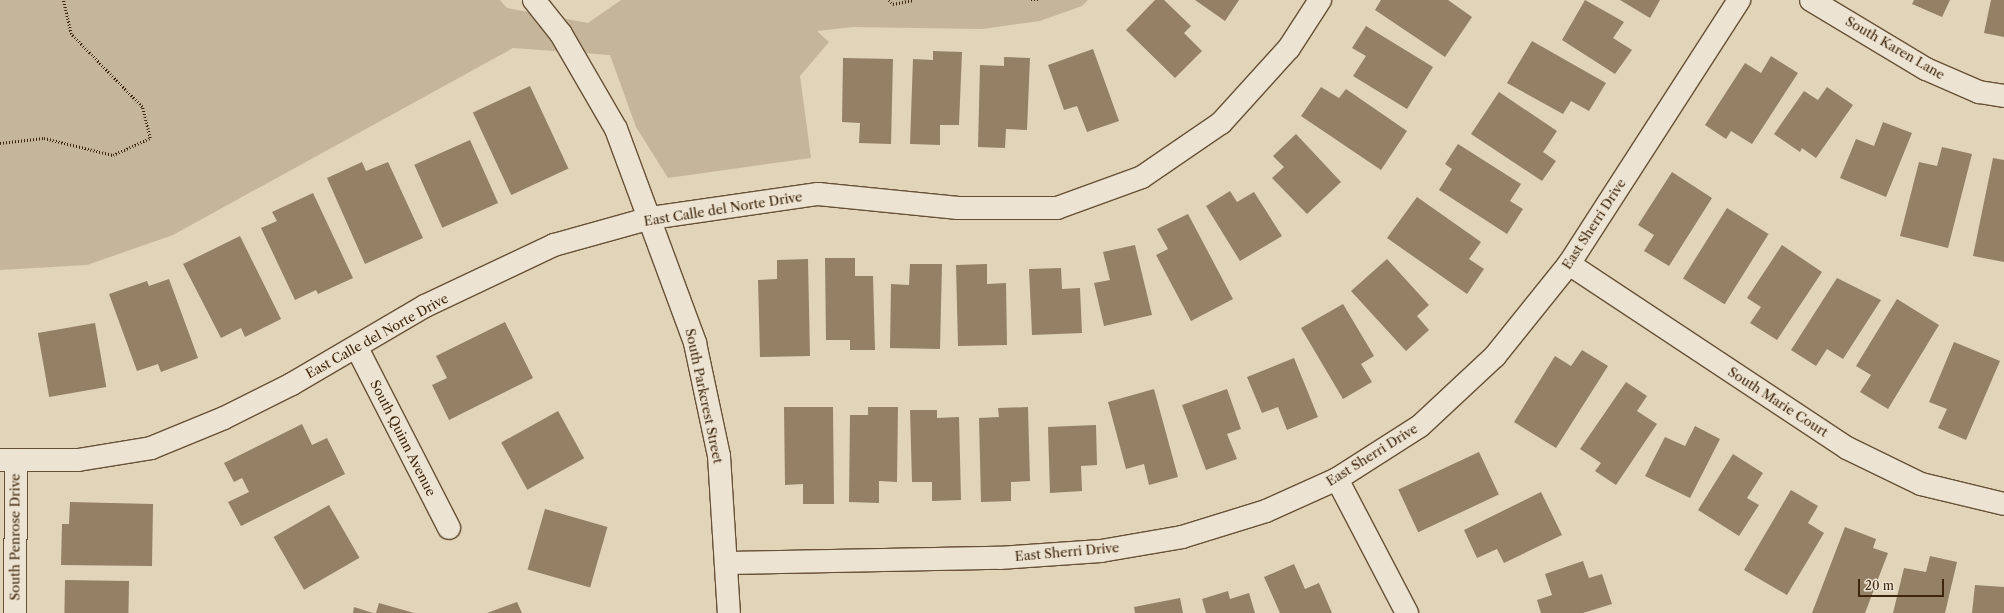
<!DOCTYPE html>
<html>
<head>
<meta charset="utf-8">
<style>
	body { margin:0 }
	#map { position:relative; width:2004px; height:613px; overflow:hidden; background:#e1d4b9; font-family:"Libre Caslon Text",serif }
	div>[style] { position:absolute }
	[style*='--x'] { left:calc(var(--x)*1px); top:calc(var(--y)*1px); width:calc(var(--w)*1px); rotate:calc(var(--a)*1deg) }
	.green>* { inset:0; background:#c5b69b }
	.building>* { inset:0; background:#938065; transform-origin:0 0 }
	.path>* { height:2.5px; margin-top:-1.25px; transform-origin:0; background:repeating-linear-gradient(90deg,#3e250b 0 1px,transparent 0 3px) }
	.roads { filter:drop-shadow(1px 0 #675136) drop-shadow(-1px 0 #675136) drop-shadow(0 1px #675136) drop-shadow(0 -1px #675136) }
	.street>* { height:22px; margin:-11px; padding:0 11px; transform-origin:11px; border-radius:11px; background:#ece3d2 }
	span { translate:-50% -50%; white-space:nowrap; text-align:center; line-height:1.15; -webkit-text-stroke:4px #ece3d2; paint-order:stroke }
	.street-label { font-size:13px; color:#3e250b }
	.scale { position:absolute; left:1858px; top:579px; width:86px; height:18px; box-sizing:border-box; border:2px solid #3e250b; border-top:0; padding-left:5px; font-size:12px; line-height:14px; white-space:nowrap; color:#3e250b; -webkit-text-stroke:3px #ece3d2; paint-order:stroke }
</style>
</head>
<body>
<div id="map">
	<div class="green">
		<i style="clip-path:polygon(0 0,500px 0,507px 8px,588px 23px,621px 0,1088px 0,1082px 6px,1040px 21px,982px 29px,853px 27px,817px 31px,829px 42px,800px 76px,811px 158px,668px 178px,636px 127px,610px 55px,513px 48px,173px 235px,87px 265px,0 270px)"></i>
	</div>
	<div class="building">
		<i style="clip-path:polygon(1155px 0,1164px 0,1191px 26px,1184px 33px,1202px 51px,1175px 78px,1126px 30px)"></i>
		<i style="clip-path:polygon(1195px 0,1239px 0,1225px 21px)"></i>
		<i style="clip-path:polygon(1381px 0,1448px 0,1472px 17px,1445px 57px,1375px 10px)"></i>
		<i style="clip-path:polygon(1585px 0,1624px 22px,1613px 38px,1632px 50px,1615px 74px,1562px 40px)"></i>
		<i style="clip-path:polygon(1620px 0,1660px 0,1650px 18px)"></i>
		<i style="clip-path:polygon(1914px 0,1950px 0,1942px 17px,1912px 4px)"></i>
		<i style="clip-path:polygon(1991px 0,2004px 0,2004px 37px,1984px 33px)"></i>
		<i style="clip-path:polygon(1366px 26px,1433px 67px,1407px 109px,1353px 76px,1366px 56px,1352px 48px)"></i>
		<i style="clip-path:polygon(1532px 41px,1606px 83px,1589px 111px,1571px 101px,1563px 114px,1507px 83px)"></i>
		<i style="clip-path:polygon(1093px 49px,1119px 121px,1087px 132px,1077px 106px,1064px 110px,1048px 65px)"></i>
		<i style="clip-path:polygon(933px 51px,962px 52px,959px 125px,940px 125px,940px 145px,910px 144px,913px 59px,933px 60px)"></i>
		<i style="clip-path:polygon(1771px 56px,1798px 73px,1752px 144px,1731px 131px,1726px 139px,1705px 125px,1745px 63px,1761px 73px)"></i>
		<i style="clip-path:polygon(1004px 57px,1030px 58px,1027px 130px,1006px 129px,1005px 148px,978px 147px,980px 65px,1004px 66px)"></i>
		<i style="clip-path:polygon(843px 58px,893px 59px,891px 144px,859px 143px,860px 123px,842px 122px)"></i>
		<i style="left:530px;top:86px;width:91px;height:63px;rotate:65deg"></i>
		<i style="clip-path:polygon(1321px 87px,1339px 98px,1346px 89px,1407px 131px,1381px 170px,1301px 116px)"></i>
		<i style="clip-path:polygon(1827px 87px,1853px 105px,1816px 158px,1802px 148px,1800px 152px,1774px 134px,1804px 91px,1818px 100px)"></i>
		<i style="clip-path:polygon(1499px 92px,1557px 131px,1543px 152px,1556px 161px,1542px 181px,1471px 134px)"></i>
		<i style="clip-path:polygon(1883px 122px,1912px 133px,1886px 197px,1840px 178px,1856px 139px,1874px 146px)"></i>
		<i style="clip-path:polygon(1296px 134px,1341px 182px,1307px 214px,1272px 178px,1284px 167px,1273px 156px)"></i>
		<i style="left:470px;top:140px;width:69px;height:61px;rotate:66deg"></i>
		<i style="clip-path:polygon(1458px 144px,1521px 184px,1510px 201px,1523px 209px,1507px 234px,1439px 190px,1452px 169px,1445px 164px)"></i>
		<i style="clip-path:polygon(1942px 147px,1972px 154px,1948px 248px,1900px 236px,1919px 162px,1937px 166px)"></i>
		<i style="clip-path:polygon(1993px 158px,2004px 160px,2004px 262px,1973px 256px)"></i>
		<i style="clip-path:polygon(362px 162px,366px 171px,388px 162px,423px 238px,365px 264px,327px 178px)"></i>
		<i style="clip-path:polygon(1672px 172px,1712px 198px,1669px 266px,1644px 251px,1654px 235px,1638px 225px)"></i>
		<i style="clip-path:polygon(1230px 191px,1237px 202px,1254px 192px,1282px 236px,1240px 261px,1206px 206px)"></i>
		<i style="clip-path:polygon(313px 193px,353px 278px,318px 294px,316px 290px,295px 300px,261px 228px,277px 221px,272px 212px)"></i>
		<i style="clip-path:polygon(1417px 197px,1481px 242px,1469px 259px,1484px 269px,1467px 294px,1387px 238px)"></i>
		<i style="left:1727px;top:208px;width:49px;height:83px;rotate:32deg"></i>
		<i style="clip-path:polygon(1188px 214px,1233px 299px,1191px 321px,1156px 255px,1168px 249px,1157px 229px)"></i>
		<i style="clip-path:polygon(240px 236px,281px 319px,245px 337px,241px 328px,221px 338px,183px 264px)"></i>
		<i style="clip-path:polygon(1135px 245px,1152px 315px,1104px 326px,1094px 283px,1110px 280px,1103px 252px)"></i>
		<i style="clip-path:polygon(1782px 245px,1822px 272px,1777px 340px,1750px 323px,1761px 307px,1747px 298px)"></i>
		<i style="clip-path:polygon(825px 258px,855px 258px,855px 276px,873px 276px,875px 350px,850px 350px,850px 340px,826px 340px)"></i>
		<i style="clip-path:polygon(808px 259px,810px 356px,760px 357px,758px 280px,777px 279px,777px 260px)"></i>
		<i style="clip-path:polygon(1387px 259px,1429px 305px,1417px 316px,1429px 330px,1406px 351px,1351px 291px)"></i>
		<i style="clip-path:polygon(910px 264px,942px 264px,940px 349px,890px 348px,891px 284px,909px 285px)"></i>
		<i style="clip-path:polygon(987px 264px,987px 284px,1006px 283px,1007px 345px,958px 346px,956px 265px)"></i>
		<i style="clip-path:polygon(1061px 268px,1062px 289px,1080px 288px,1082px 333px,1032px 335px,1029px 269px)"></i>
		<i style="clip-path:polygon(1837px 278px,1881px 300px,1843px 359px,1827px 349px,1816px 366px,1791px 350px)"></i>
		<i style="clip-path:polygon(169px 279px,198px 358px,161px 372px,158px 364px,137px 371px,109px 294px,147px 281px,149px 286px)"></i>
		<i style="clip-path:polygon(1897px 299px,1939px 325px,1888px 409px,1860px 392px,1871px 375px,1856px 366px)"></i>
		<i style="clip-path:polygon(1343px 304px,1374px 356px,1361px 364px,1372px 382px,1343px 399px,1301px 328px)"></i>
		<i style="clip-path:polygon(505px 322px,533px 378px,449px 420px,432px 385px,447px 378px,436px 356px)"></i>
		<i style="left:95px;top:323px;width:65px;height:58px;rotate:80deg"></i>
		<i style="clip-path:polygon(1954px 342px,2000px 361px,1966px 440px,1938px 428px,1947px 409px,1929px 402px)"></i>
		<i style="clip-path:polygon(1582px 350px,1608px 366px,1556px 448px,1514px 422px,1555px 356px,1571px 366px)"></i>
		<i style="clip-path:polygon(1294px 358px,1318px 417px,1287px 430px,1278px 407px,1262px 413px,1247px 377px)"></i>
		<i style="clip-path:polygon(1626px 382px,1647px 396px,1637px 411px,1657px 424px,1616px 485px,1595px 471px,1601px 463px,1580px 449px)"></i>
		<i style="clip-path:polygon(1154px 389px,1178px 477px,1149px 485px,1144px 464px,1126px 469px,1108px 402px)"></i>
		<i style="clip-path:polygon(1227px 389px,1241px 429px,1227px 434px,1237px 459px,1206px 470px,1182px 405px)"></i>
		<i style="clip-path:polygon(784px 407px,833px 407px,834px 504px,803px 504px,803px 484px,785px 485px)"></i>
		<i style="clip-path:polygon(868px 407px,898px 407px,897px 482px,879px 481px,879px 503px,849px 502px,850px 415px,868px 415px)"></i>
		<i style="clip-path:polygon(1028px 407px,1030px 481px,1011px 482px,1011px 501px,981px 502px,979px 418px,999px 417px,998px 408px)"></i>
		<i style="clip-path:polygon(910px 410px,937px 410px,937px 418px,959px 417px,961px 500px,932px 501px,932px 482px,912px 482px)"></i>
		<i style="left:558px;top:411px;width:54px;height:65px;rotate:61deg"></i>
		<i style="clip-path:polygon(302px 424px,312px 445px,327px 438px,345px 474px,241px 526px,228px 502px,249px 492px,242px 478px,234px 482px,224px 463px)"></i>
		<i style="clip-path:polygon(1096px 425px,1097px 465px,1081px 466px,1082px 491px,1050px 493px,1048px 427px)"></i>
		<i style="clip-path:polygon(1695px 426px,1720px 439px,1690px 498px,1645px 476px,1665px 437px,1685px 446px)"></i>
		<i style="left:1479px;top:452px;width:47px;height:89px;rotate:65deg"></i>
		<i style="clip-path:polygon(1733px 454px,1763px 473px,1747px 498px,1759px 505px,1739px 536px,1698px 510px)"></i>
		<i style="clip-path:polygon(1791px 490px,1818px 506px,1808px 523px,1824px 533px,1787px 595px,1744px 570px)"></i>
		<i style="clip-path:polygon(1541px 492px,1562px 535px,1504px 563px,1497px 549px,1477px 558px,1464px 530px)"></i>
		<i style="clip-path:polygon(70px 502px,153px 504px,152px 566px,61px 565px,62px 524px,69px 524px)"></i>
		<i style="left:329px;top:505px;width:61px;height:64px;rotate:60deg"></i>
		<i style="left:545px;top:509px;width:65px;height:63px;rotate:16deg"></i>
		<i style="clip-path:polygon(1845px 527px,1876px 539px,1873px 548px,1888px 553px,1865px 613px,1812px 613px)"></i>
		<i style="clip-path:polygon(1930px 556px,1957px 562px,1945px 613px,1893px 613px,1904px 568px,1926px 572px)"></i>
		<i style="clip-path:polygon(1583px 561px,1589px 578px,1602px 574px,1612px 604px,1583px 613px,1541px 613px,1537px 600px,1552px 595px,1545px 574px)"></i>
		<i style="clip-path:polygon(1294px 564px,1305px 589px,1319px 583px,1332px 613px,1280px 613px,1264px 577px)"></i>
		<i style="left:65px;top:580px;width:64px;height:33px;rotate:1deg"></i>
		<i style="clip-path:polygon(1975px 585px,2004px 587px,2004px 613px,1972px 613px)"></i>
		<i style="clip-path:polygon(1228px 591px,1230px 599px,1249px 593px,1255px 613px,1206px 613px,1202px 599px)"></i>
		<i style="clip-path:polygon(1180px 598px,1183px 613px,1135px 613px,1134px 607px)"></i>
		<i style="clip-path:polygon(517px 602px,522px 613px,487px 613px)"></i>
		<i style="clip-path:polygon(379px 603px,414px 613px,376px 613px)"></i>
		<i style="clip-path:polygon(354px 607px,373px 613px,353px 613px)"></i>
	</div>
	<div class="path">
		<i style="--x:889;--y:0;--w:6;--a:45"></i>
		<i style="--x:893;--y:4;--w:20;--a:-11"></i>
		<i style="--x:1031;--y:0;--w:9;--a:0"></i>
		<i style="--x:0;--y:143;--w:44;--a:-6.5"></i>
		<i style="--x:44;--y:138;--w:71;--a:13.8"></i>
		<i style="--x:113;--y:155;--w:41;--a:-24.7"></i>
		<i style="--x:150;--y:138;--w:32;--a:-104"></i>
		<i style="--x:142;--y:107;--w:102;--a:-134.2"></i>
		<i style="--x:71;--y:34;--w:35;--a:-103"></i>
	</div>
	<div class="roads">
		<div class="street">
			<i style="--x:534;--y:0;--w:43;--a:51.5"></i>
			<i style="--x:561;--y:34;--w:110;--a:59.9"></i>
			<i style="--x:616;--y:129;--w:228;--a:69.7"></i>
			<i style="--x:695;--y:343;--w:116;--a:78"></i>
			<i style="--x:719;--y:456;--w:157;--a:86.4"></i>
			<i style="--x:1811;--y:0;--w:134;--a:31"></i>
			<i style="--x:1926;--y:69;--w:58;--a:23.5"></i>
			<i style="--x:1979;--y:92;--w:25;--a:9"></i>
			<i style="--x:1569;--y:264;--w:333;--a:33.5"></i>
			<i style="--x:1847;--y:448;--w:82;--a:25.9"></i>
			<i style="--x:1921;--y:484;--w:85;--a:13.5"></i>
			<i style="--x:357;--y:348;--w:202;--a:62.9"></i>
			<i style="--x:0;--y:460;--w:78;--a:0"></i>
			<i style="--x:78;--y:460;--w:74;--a:-9.3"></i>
			<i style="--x:151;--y:448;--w:79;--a:-22.3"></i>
			<i style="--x:224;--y:418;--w:76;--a:-26.6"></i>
			<i style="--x:292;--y:384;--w:154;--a:-30.4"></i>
			<i style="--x:425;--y:306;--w:143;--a:-25.3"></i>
			<i style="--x:554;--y:245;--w:101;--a:-15.6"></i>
			<i style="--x:651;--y:218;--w:169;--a:-8.2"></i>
			<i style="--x:818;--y:194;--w:141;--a:5.7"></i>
			<i style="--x:958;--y:208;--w:99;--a:0"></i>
			<i style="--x:1057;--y:208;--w:90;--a:-20"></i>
			<i style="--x:1142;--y:177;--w:96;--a:-34.4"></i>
			<i style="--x:1221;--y:123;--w:101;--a:-47.8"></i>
			<i style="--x:1289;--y:48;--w:57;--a:-57.1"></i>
			<i style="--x:1337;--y:479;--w:151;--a:62.4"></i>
			<i style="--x:729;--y:563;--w:270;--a:-1.1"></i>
			<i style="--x:999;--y:558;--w:102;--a:-3.9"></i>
			<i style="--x:1101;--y:551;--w:82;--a:-9.8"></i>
			<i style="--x:1182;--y:537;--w:88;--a:-17.2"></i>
			<i style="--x:1266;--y:511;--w:78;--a:-24.3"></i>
			<i style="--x:1337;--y:479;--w:98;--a:-32.6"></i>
			<i style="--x:1420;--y:426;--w:103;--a:-43"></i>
			<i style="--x:1495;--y:356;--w:118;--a:-51.2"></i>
			<i style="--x:1569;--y:264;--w:314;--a:-57.2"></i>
			<i style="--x:15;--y:613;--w:152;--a:-89.6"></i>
		</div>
	</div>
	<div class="street-label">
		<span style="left:1895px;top:48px;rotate:30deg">South Karen Lane</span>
		<span style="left:723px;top:209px;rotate:-9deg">East Calle del Norte Drive</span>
		<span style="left:1594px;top:224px;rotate:-57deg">East Sherri Drive</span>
		<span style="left:377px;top:336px;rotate:-29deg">East Calle del Norte Drive</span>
		<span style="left:704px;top:396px;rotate:78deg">South Parkcrest Street</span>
		<span style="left:1778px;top:402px;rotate:33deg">South Marie Court</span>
		<span style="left:403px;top:438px;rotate:63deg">South Quinn Avenue</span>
		<span style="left:1372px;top:455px;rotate:-32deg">East Sherri Drive</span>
		<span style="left:15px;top:537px;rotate:-90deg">South Penrose Drive</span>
		<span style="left:1067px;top:552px;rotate:-5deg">East Sherri Drive</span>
	</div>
	<div class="scale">20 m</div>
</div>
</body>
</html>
